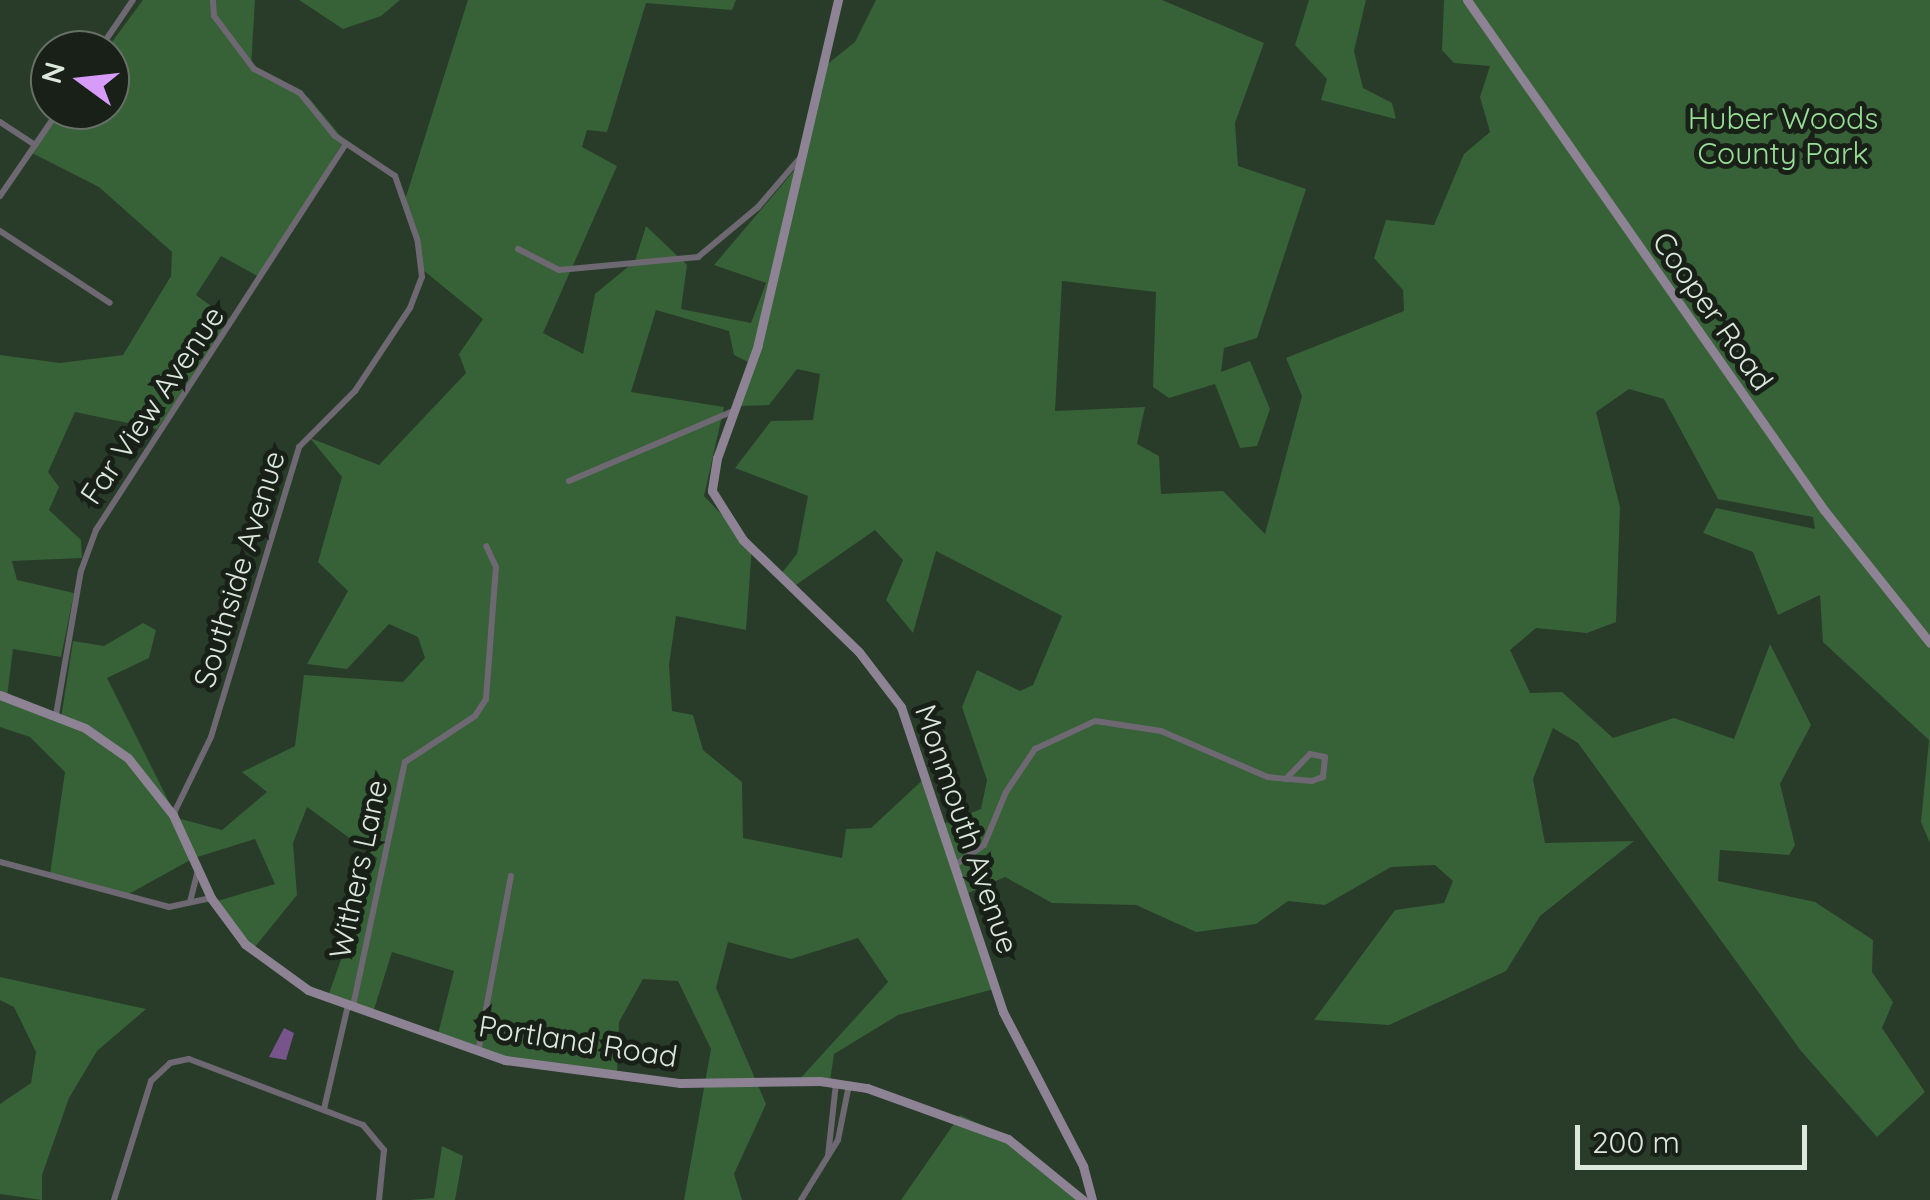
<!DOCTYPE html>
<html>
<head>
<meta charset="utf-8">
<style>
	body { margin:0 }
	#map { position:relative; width:1930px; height:1200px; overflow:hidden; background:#293b29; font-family:Quicksand,sans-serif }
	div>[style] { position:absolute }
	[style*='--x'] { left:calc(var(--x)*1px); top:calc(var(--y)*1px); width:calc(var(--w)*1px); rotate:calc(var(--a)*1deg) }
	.green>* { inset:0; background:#376137 }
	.water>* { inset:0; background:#77558a }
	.street>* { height:6px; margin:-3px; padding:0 3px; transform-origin:3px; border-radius:3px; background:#6e6872 }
	.secondary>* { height:9px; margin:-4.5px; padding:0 4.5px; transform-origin:4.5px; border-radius:4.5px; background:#8d8394 }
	span { translate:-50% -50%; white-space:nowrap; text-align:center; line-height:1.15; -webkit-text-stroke:10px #182018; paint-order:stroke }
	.park-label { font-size:30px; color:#98de97 }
	.street-label { font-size:30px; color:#dde8dc }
	.north { position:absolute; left:30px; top:30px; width:100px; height:100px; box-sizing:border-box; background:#182018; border:2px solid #677066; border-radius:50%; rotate:285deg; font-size:28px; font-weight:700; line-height:40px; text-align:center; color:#dde8dc }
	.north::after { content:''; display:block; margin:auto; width:35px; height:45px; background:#d79bf9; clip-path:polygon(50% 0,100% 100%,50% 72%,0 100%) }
	.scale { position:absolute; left:1575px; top:1125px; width:232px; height:45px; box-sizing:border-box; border:5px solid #dde8dc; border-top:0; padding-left:12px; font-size:30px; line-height:35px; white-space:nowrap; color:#dde8dc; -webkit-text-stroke:8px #182018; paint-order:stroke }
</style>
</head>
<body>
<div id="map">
	<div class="green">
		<i style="clip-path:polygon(evenodd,143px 0,255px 0,251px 67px,309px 98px,344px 140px,261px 278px,221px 256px,196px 295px,232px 321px,157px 429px,75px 412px,48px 472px,59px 487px,49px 510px,81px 540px,82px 558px,12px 561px,17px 580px,74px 593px,61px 657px,13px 649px,7px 697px,61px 718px,73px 641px,104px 646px,143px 623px,156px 630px,149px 658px,107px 678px,177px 818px,222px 830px,267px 792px,242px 772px,295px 746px,304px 675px,403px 682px,425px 658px,418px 637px,389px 624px,347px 669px,307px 664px,348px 591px,318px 562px,342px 477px,310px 438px,379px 465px,466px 373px,459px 354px,483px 319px,423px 270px,405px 200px,468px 0,736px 0,732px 10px,646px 3px,607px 132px,587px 130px,582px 147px,617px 166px,543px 333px,583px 354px,595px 294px,635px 261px,646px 226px,687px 265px,681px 309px,751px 323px,766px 283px,714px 265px,798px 166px,820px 70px,855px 42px,876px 0,1162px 0,1264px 43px,1235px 123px,1238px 166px,1306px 189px,1257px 338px,1224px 348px,1221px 372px,1250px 361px,1270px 409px,1257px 446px,1240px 448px,1215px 384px,1169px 398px,1153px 387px,1156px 292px,1062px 281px,1055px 411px,1145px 407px,1137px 444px,1159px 456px,1161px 494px,1223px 491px,1265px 534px,1302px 396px,1286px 358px,1404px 311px,1403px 290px,1374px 258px,1386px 220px,1434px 225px,1464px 154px,1490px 132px,1480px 97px,1490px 66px,1454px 63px,1442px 50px,1444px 0,1930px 0,1930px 843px,1921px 822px,1929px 740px,1823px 642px,1820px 595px,1778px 615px,1753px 552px,1703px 533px,1716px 508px,1815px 529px,1813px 517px,1718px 499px,1664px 399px,1629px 389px,1596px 412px,1620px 507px,1616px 622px,1587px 633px,1536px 628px,1510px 650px,1530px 693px,1562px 692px,1613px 738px,1674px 718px,1734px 739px,1770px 644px,1811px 725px,1780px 784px,1795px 845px,1789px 855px,1720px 850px,1718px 881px,1815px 902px,1873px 940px,1872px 972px,1893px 1002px,1882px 1028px,1925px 1092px,1877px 1137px,1801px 1051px,1578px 743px,1553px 728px,1533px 779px,1545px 843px,1634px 841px,1540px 916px,1506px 971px,1389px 1025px,1314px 1020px,1395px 910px,1444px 903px,1453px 881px,1435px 865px,1391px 867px,1325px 905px,1288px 901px,1256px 924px,1196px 932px,1136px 905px,1052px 903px,1005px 877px,966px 894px,994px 989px,898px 1015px,834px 1054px,830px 1081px,798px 1081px,888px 982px,858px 938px,791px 959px,728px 942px,716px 988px,766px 1104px,734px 1174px,742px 1200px,684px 1200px,711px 1049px,678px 981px,643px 979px,619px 1022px,617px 1074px,487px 1058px,437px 1038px,454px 971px,392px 952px,372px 1016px,327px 999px,377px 858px,307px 807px,293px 843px,297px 895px,250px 953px,214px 902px,275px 884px,255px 839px,194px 858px,125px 896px,50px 874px,65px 772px,30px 737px,0 727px,0 355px,60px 363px,123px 355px,171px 276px,172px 252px,99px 187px,30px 152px,61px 110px,110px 110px,106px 50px,143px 0,656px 310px,729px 331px,734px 355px,750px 363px,736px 406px,769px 405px,797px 369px,820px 374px,813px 420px,771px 421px,735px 468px,808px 496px,797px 554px,780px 575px,793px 587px,875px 530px,903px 560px,886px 600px,913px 633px,936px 551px,1062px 616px,1033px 685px,1020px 691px,977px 670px,962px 707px,987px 780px,981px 809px,943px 824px,927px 776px,871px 828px,846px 829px,842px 858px,743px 838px,742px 782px,703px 750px,693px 715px,672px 711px,669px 665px,676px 616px,746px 630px,752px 546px,704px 496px,724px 407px,631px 392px,656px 310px)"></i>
		<i style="clip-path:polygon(299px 0,400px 0,381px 16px,343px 29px)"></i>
		<i style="clip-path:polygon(1309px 0,1366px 0,1354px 51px,1363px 88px,1392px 103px,1396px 119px,1321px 100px,1327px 79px,1295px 45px)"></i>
		<i style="clip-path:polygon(0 977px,146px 1009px,97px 1051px,69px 1098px,42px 1175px,42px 1200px,0 1194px,0 1104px,31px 1083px,36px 1052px,14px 1007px,0 1000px)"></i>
		<i style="clip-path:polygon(960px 1115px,1017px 1141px,1081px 1200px,901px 1200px)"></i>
		<i style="clip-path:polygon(442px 1146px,463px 1156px,455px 1200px,410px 1200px,434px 1198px)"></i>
	</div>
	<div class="water">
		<i style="clip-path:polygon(284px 1028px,294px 1033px,286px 1060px,269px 1057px)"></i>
	</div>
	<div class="street">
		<i style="--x:99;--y:50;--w:60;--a:-55.8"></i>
		<i style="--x:0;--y:122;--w:42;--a:33.3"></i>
		<i style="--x:0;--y:196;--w:104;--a:-55.5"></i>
		<i style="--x:0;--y:231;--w:131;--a:33.2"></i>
		<i style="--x:518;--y:249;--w:46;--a:27.1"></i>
		<i style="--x:559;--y:270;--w:140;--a:-5.3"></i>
		<i style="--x:698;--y:257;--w:78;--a:-39.8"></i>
		<i style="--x:758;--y:207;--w:65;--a:-49.4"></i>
		<i style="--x:569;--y:481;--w:178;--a:-23.1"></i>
		<i style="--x:56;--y:715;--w:146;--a:-80.2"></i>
		<i style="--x:81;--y:571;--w:44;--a:-69.9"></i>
		<i style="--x:96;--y:530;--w:460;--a:-57.1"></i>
		<i style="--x:173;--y:815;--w:87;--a:-64"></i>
		<i style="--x:211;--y:737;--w:303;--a:-73.1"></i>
		<i style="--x:299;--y:447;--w:79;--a:-45"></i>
		<i style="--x:355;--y:391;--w:100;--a:-56.5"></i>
		<i style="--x:410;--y:308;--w:33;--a:-69"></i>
		<i style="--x:422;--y:277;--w:38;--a:-97"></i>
		<i style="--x:417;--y:239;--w:67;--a:-109.2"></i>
		<i style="--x:395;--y:176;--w:72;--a:-146.3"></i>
		<i style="--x:335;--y:136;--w:55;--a:-129.1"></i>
		<i style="--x:300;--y:93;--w:52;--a:-152.4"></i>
		<i style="--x:254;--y:69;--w:66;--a:-127"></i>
		<i style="--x:214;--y:16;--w:16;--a:-94"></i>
		<i style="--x:0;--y:862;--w:175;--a:14.9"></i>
		<i style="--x:169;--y:907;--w:43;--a:-12.1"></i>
		<i style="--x:955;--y:865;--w:35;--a:-35"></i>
		<i style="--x:984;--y:845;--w:57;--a:-67.5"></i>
		<i style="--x:1006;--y:792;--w:52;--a:-56"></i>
		<i style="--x:1035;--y:749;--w:66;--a:-25"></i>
		<i style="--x:1095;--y:721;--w:67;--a:8.6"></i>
		<i style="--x:1161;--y:731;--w:116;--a:23.3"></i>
		<i style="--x:1268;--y:777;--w:18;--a:6"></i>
		<i style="--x:1286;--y:779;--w:3;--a:0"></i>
		<i style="--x:1289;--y:779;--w:23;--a:5"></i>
		<i style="--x:1312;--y:781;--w:12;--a:-20"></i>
		<i style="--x:1323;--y:777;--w:20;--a:-84"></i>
		<i style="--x:1325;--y:757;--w:15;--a:-169"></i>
		<i style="--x:1310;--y:754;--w:35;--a:134"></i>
		<i style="--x:190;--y:902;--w:32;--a:-76"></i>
		<i style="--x:353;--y:1006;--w:249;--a:-78"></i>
		<i style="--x:405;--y:762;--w:84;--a:-33.3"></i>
		<i style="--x:475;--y:716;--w:20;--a:-57"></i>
		<i style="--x:486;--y:699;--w:132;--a:-85.7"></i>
		<i style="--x:496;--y:567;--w:23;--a:-115"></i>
		<i style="--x:478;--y:1052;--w:179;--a:-79.4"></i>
		<i style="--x:324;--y:1109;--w:107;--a:-77"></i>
		<i style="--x:828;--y:1156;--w:72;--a:-83.7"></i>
		<i style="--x:114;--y:1200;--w:125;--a:-72.7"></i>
		<i style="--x:151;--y:1081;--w:26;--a:-43"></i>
		<i style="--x:170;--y:1063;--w:19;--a:-12"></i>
		<i style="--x:189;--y:1059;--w:186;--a:20.8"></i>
		<i style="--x:363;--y:1125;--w:33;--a:50"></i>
		<i style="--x:384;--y:1150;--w:50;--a:95.7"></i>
		<i style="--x:801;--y:1200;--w:70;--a:-58.3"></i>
		<i style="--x:838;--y:1140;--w:56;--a:-78.7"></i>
	</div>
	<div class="secondary">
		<i style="--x:838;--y:0;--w:354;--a:103.1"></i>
		<i style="--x:758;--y:345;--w:120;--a:109.9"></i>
		<i style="--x:717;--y:458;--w:33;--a:99"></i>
		<i style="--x:712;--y:491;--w:58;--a:57.7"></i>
		<i style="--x:743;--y:540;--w:161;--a:44"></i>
		<i style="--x:859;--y:652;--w:69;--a:52.6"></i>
		<i style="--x:901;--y:707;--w:322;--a:71.5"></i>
		<i style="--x:1003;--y:1012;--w:174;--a:62.5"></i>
		<i style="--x:1083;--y:1166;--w:35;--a:75"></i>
		<i style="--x:1467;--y:0;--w:623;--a:55.01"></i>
		<i style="--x:1824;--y:510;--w:170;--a:51.4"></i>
		<i style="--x:0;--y:695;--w:91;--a:21.2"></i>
		<i style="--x:85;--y:728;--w:52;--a:34.9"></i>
		<i style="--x:128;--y:758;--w:73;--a:51.7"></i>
		<i style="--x:173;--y:815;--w:91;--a:65.4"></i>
		<i style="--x:211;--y:898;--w:57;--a:53.5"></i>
		<i style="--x:245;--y:944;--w:78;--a:36.1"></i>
		<i style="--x:308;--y:990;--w:209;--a:19.6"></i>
		<i style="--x:505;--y:1060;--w:177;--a:7.5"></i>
		<i style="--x:680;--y:1083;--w:140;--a:-0.8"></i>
		<i style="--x:820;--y:1081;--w:48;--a:8.5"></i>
		<i style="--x:867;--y:1088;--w:150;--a:19.9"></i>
		<i style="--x:1008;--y:1139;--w:97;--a:39.1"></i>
	</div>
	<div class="park-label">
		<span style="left:1783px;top:135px">Huber Woods<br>County Park</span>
	</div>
	<div class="street-label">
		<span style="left:1713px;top:311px;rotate:55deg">Cooper Road</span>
		<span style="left:152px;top:405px;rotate:-56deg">Far View Avenue</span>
		<span style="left:239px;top:569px;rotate:-73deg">Southside Avenue</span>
		<span style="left:967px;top:829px;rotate:71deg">Monmouth Avenue</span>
		<span style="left:358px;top:869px;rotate:-78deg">Withers Lane</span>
		<span style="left:578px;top:1041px;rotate:9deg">Portland Road</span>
	</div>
	<div class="north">N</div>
	<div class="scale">200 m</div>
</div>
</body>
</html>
